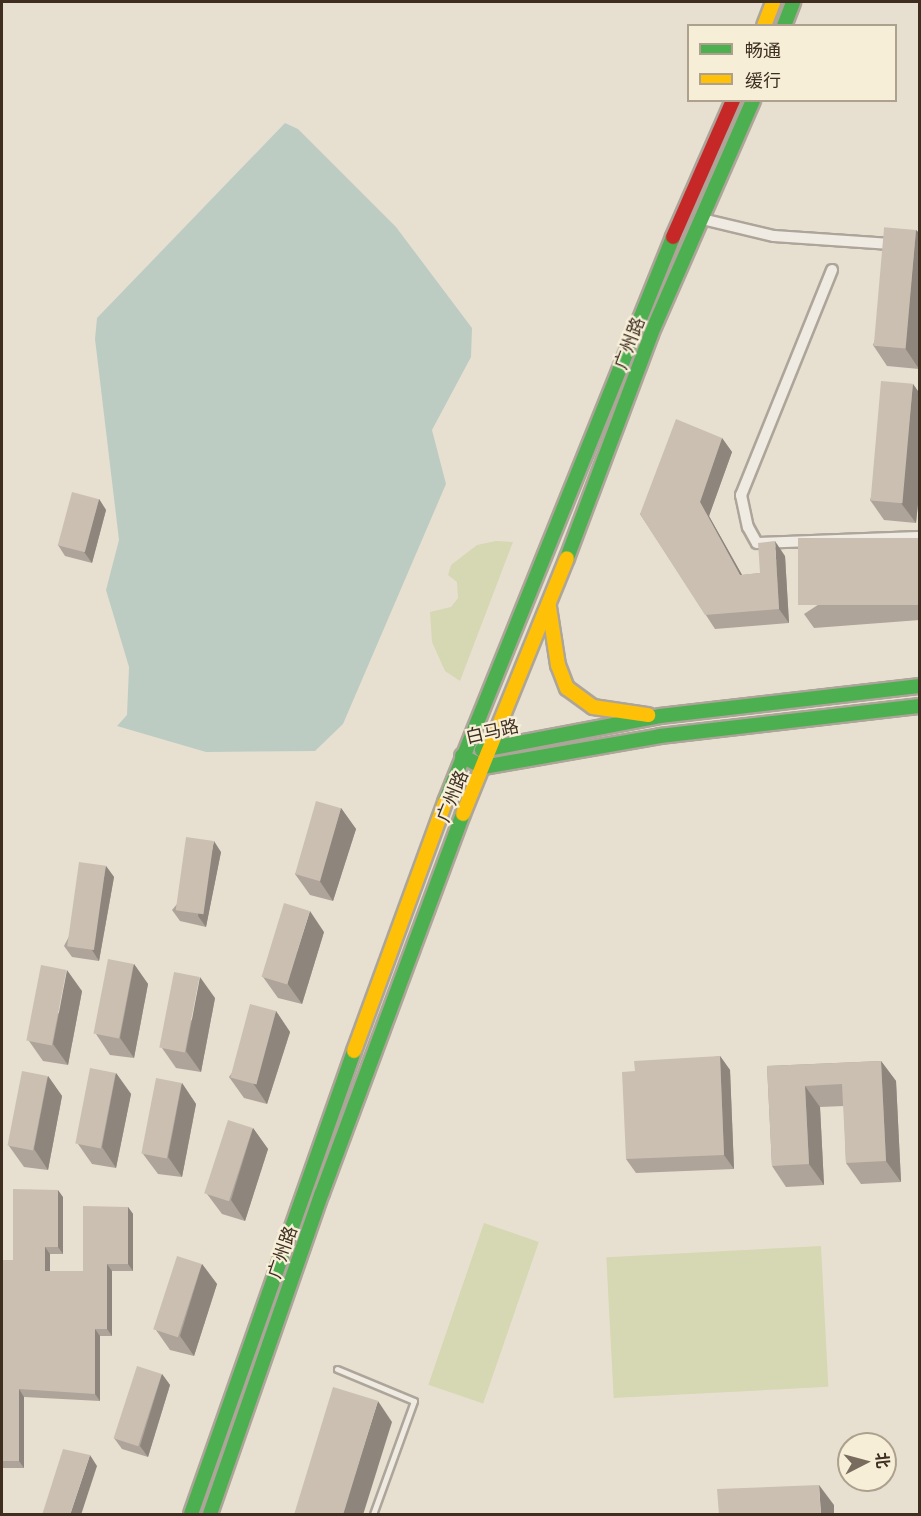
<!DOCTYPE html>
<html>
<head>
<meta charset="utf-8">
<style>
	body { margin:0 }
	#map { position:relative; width:921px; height:1516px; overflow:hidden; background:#e7e0d1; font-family:"Noto Serif","Noto Sans SC",serif }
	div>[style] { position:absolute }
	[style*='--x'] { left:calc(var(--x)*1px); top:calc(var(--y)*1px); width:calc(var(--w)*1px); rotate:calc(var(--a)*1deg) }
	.green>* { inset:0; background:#d6d7b3; transform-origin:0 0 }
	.water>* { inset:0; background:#bcccc2 }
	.roads { filter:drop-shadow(2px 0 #ada599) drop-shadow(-2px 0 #ada599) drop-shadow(0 2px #ada599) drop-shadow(0 -2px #ada599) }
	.lane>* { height:5px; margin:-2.5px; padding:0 2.5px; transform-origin:2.5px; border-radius:2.5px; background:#efebe3 }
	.street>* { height:10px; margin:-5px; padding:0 5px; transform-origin:5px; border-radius:5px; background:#efebe3 }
	.fast>* { height:14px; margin:-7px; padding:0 7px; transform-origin:7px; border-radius:7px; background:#4caf50 }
	.slow>* { height:14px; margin:-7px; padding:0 7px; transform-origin:7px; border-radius:7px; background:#ffc107 }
	.jam>* { height:14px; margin:-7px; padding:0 7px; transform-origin:7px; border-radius:7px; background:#c62828 }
	.wall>* { inset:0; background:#afa499 }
	.shaded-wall>* { inset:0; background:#8e867d }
	.building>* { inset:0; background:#cbbfb2; transform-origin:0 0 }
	span { translate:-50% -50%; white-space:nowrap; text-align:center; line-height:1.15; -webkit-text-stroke:4.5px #f7eed8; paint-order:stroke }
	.street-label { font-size:18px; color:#3d2e20 }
	.frame { position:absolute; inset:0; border:3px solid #3d2e20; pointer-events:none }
	.legend { position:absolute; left:687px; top:24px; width:210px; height:78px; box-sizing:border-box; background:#f7eed8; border:2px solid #ada18e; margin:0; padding:8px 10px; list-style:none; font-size:18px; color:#3d2e20 }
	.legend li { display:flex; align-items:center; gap:12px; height:30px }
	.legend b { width:30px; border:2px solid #ada18e }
	.north { position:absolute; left:837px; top:1432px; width:60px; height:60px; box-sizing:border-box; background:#f7eed8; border:2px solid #ada18e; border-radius:50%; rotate:84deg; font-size:16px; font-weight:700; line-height:24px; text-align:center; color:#3d2e20 }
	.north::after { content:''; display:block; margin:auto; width:21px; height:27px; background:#786c5e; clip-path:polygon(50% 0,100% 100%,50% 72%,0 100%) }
</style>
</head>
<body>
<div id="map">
	<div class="green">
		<i style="clip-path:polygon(496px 541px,513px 542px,460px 681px,445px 671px,432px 642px,430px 612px,451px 607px,458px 598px,457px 582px,448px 575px,451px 565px,477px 545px)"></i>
		<i style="left:484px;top:1223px;width:58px;height:171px;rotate:19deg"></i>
		<i style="left:821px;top:1246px;width:141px;height:215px;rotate:87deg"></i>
	</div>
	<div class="water">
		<i style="clip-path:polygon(285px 123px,298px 129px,396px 227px,472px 328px,471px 357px,432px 430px,446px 484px,343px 724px,315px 751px,206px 752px,117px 726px,127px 715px,129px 667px,106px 590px,119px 540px,95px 339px,97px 318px)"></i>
	</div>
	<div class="roads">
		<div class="lane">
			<i style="--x:337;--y:1369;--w:83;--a:22.6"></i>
			<i style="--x:414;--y:1401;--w:120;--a:109.9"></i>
		</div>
		<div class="street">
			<i style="--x:702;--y:219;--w:74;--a:13.3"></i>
			<i style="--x:774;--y:236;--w:146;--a:3.9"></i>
			<i style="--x:832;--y:270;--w:243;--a:112"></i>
			<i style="--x:741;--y:495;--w:33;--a:78"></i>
			<i style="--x:748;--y:527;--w:18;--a:61"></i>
			<i style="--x:757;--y:543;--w:163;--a:-2.1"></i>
		</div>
		<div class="fast">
			<i style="--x:784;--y:26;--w:26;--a:-69"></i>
			<i style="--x:567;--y:558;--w:239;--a:-69.4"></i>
			<i style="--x:651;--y:334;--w:255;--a:-66.4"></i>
			<i style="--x:482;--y:750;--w:181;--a:-10.8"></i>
			<i style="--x:660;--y:716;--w:262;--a:-6.6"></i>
			<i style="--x:462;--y:756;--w:24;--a:28"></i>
			<i style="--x:483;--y:767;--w:180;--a:-9.9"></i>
			<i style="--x:660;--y:736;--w:262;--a:-6.6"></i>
			<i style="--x:445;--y:802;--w:609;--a:-68.02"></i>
			<i style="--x:191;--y:1514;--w:491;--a:-70.6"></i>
			<i style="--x:210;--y:1514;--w:340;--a:-70.8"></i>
			<i style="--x:322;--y:1193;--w:404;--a:-69.6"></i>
		</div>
		<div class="slow">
			<i style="--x:764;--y:26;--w:26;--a:-69"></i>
			<i style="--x:549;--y:607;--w:59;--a:81.2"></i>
			<i style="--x:558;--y:665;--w:25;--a:69"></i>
			<i style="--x:567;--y:688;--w:32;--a:36"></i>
			<i style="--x:593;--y:707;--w:56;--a:8.3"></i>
			<i style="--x:463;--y:814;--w:276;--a:-67.9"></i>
			<i style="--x:354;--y:1051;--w:265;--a:-69.9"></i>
		</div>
		<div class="jam">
			<i style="--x:673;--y:237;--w:150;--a:-66.3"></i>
		</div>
	</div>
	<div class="wall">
		<i style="clip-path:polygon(916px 230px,920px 234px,919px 369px,887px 366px,873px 345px)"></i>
		<i style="clip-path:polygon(913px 384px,920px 394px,920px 484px,916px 523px,884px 520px,870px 500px)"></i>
		<i style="clip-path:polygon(722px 438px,732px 452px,709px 516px,742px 575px,760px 573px,785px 556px,789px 623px,715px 629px,640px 514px)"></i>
		<i style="clip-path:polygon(99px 499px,106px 510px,92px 563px,65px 556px,58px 545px)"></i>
		<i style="clip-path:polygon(920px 538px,920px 620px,814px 628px,804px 614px)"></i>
		<i style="clip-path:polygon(341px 808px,356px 829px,333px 901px,310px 895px,295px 874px)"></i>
		<i style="clip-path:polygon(221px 852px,206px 927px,180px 921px,172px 910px)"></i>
		<i style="clip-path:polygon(106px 866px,114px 877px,99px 961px,72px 957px,64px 946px)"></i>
		<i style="clip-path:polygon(324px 932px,302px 1004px,278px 998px,263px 977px)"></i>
		<i style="clip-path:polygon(134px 964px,148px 984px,134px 1058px,110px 1055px,96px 1034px)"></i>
		<i style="clip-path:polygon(82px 991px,68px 1065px,43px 1061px,29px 1041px)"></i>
		<i style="clip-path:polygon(215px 998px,201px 1072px,176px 1068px,162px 1048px)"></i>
		<i style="clip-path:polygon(276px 1011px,290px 1032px,267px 1104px,244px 1098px,229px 1077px)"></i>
		<i style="clip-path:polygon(720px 1056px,730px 1070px,734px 1169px,636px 1173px,626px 1159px,635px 1071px)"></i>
		<i style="clip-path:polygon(881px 1061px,896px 1081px,901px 1182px,861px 1184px,846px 1163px,844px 1106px,820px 1107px,824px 1185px,786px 1187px,772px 1166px,767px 1066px)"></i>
		<i style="clip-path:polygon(116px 1073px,131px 1094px,116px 1168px,92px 1164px,78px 1144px)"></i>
		<i style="clip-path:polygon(48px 1076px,62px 1096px,48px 1170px,24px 1167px,9px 1146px)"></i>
		<i style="clip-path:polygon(182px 1083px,196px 1104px,182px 1177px,158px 1174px,143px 1154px)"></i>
		<i style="clip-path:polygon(253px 1128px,268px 1149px,245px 1221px,222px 1214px,207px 1194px)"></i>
		<i style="clip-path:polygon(63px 1197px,63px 1254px,50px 1254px,50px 1271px,83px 1271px,128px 1207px,133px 1214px,133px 1271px,112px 1271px,112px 1336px,100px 1336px,100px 1401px,24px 1397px,24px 1468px,2px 1468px,2px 1260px,13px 1260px)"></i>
		<i style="clip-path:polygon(202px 1264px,217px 1284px,194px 1356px,170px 1350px,156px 1330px)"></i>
		<i style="clip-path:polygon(162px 1374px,170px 1385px,148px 1457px,122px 1449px,114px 1438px)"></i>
	</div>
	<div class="shaded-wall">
		<i style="clip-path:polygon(916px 230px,920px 234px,919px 369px,905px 348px)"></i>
		<i style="clip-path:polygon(913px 384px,920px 394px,920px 484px,916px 523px,901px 503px)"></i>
		<i style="clip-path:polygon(722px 438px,732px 452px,709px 516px,750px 589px,740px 575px,700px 502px)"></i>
		<i style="clip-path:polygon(99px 499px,106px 510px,92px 563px,84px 552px)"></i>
		<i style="clip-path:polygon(775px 541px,785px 556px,789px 623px,779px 609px)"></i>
		<i style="clip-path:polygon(341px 808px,356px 829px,333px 901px,319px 880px)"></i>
		<i style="clip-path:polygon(214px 841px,221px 852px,206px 927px,198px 916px)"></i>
		<i style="clip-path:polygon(106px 866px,114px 877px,99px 961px,92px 950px)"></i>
		<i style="clip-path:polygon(310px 911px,324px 932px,302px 1004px,287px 983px)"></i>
		<i style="clip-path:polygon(134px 964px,148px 984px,134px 1058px,120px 1038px)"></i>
		<i style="clip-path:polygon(67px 970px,82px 991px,68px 1065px,53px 1044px)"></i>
		<i style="clip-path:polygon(200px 977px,215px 998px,201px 1072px,186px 1051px)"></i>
		<i style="clip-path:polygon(276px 1011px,290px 1032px,267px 1104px,253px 1083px)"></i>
		<i style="clip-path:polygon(720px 1056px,730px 1070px,734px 1169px,724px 1155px)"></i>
		<i style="clip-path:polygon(881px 1061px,896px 1081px,901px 1182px,886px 1161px)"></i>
		<i style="clip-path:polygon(116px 1073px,131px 1094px,116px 1168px,102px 1147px)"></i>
		<i style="clip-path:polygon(48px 1076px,62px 1096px,48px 1170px,34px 1149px)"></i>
		<i style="clip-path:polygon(182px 1083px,196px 1104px,182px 1177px,168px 1157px)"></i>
		<i style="clip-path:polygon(805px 1086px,820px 1107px,824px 1185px,809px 1164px)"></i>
		<i style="clip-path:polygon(253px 1128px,268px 1149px,245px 1221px,231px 1200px)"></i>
		<i style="clip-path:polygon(58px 1190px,63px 1197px,63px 1254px,58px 1247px)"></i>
		<i style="clip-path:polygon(128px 1207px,133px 1214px,133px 1271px,128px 1264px)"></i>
		<i style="clip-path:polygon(45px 1247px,50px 1254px,50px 1278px,45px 1271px)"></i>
		<i style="clip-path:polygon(107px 1264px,112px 1271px,112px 1336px,107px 1329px)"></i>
		<i style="clip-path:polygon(202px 1264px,217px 1284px,194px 1356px,180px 1336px)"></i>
		<i style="clip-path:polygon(95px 1329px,100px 1336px,100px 1401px,95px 1394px)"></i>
		<i style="clip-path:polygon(162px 1374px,170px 1385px,148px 1457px,140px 1446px)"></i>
		<i style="clip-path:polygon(19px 1389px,24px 1397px,24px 1468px,19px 1461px)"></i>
		<i style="clip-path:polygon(378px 1401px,392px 1422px,363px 1515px,342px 1515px)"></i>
		<i style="clip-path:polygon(90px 1455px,97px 1466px,81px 1515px,70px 1515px)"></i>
		<i style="clip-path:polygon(819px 1485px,834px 1505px,834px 1515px,821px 1515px)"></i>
	</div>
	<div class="building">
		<i style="left:916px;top:230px;width:119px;height:32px;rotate:95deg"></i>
		<i style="left:881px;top:381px;width:32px;height:120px;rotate:5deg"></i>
		<i style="clip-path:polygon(676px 419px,722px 438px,700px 502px,740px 575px,760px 573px,758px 543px,775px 541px,779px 609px,705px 615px,640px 514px)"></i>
		<i style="left:72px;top:492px;width:28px;height:55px;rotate:15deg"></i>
		<i style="left:920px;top:538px;width:67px;height:122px;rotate:90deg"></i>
		<i style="left:316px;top:801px;width:26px;height:76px;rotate:16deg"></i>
		<i style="left:186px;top:837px;width:28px;height:74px;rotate:8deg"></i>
		<i style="left:79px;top:862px;width:27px;height:85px;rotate:8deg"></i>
		<i style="left:284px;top:903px;width:27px;height:77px;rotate:17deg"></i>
		<i style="left:108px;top:959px;width:26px;height:76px;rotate:11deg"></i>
		<i style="left:41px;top:965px;width:26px;height:77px;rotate:11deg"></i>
		<i style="left:174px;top:972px;width:26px;height:77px;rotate:11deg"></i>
		<i style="left:250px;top:1004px;width:27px;height:76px;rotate:15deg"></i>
		<i style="clip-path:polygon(720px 1056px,724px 1155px,626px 1159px,622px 1072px,635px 1071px,634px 1061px)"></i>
		<i style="clip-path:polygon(881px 1061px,886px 1161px,846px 1163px,842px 1084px,805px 1086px,809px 1164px,772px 1166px,767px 1066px)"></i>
		<i style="left:90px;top:1068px;width:26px;height:77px;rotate:11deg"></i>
		<i style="left:22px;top:1071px;width:26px;height:76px;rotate:11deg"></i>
		<i style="left:156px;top:1078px;width:26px;height:77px;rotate:11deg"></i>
		<i style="left:228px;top:1120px;width:26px;height:77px;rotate:18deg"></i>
		<i style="clip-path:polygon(13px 1189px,58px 1190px,58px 1247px,45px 1247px,45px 1271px,83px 1271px,83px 1206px,128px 1207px,128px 1264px,107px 1264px,107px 1329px,95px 1329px,95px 1394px,19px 1389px,19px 1461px,2px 1461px,2px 1260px,13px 1260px)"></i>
		<i style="left:177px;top:1256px;width:26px;height:77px;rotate:18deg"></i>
		<i style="left:137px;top:1366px;width:26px;height:76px;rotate:18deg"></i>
		<i style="left:333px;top:1387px;width:47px;height:134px;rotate:17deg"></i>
		<i style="clip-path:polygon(63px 1449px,90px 1455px,70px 1515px,42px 1515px)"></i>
		<i style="clip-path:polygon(819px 1485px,821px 1515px,719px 1515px,717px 1489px)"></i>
	</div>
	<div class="street-label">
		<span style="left:629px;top:343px;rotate:-69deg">广州路</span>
		<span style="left:492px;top:731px;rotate:-13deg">白马路</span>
		<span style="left:452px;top:796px;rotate:-68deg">广州路</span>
		<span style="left:282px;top:1252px;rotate:-71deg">广州路</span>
	</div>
	<div class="frame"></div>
	<ul class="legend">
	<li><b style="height:8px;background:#4caf50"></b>畅通</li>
	<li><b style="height:8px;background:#ffc107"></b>缓行</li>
	</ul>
	<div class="north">北</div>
</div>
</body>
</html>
